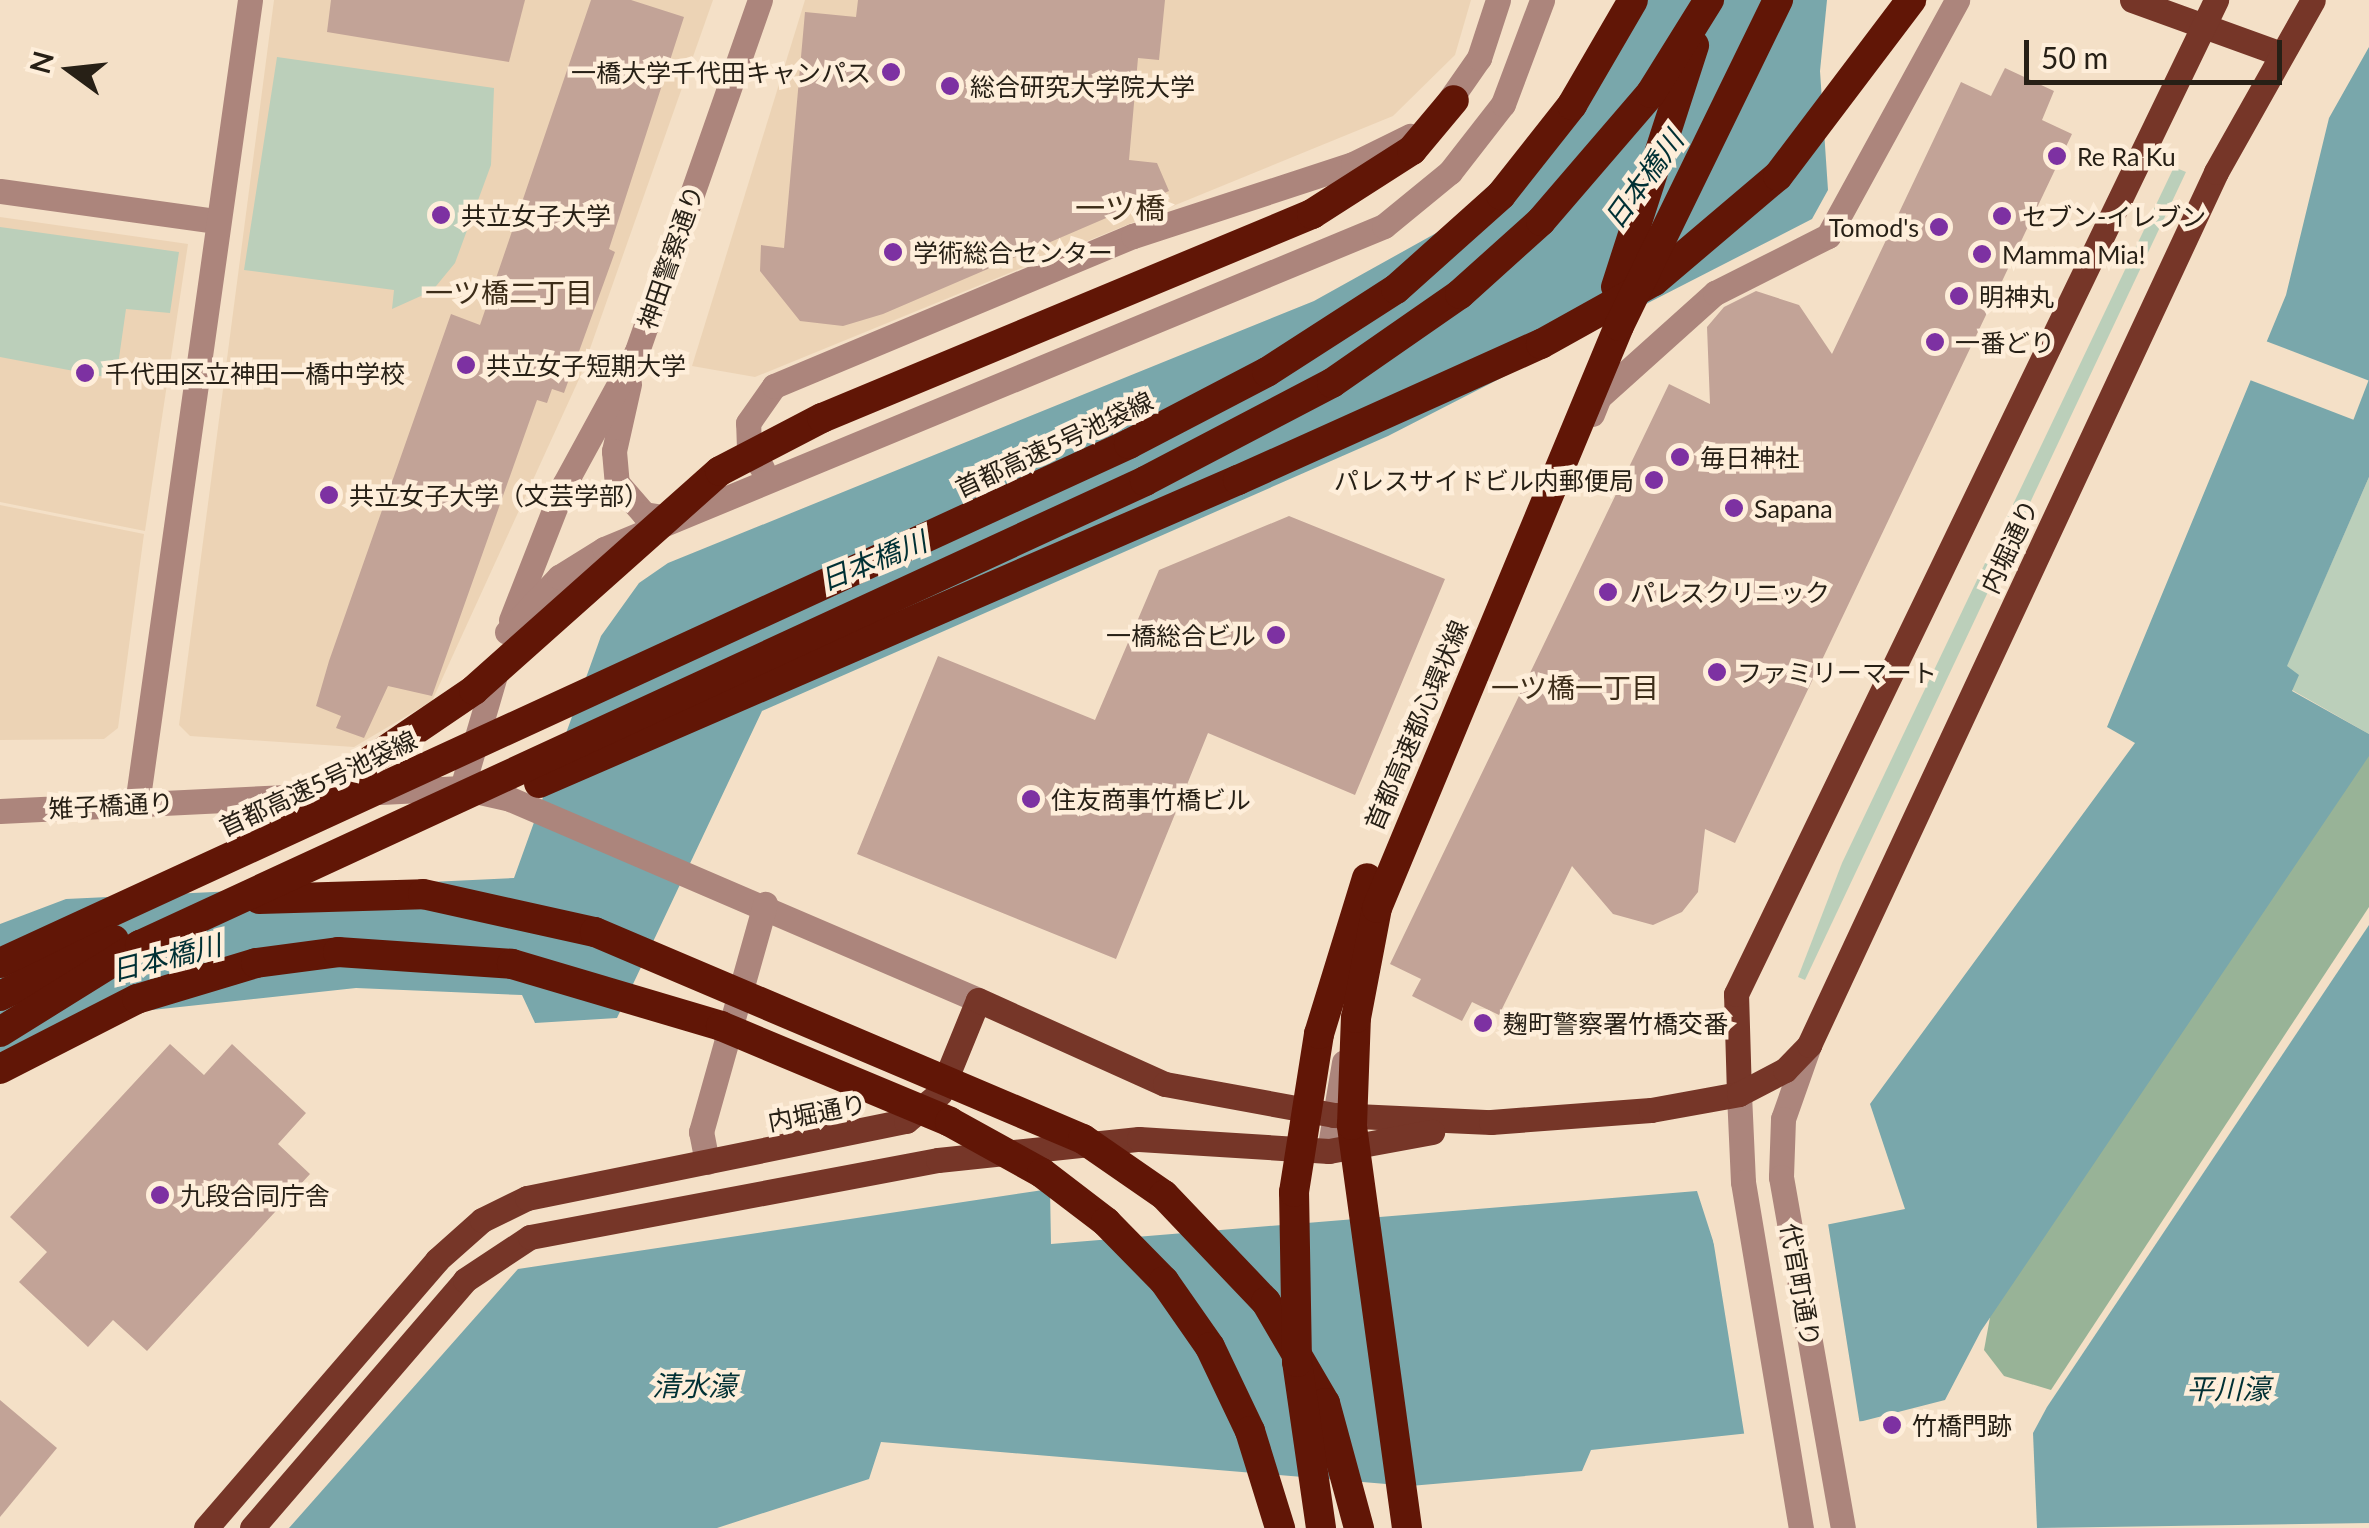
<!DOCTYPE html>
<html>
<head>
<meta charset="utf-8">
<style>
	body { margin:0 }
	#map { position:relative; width:2369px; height:1528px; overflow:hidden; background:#f4e0c7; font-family:Lato,"Noto Sans JP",sans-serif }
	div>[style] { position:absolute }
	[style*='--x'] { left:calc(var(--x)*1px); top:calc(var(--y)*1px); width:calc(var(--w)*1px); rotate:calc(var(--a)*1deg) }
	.built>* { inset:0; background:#ecd3b5 }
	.green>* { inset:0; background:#bbcfba }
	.forest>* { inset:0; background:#98b397 }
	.water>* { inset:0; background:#79a7ab }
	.pier>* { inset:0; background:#f4e0c7; transform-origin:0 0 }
	.building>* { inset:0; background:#c2a397 }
	.minor>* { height:25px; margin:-12.5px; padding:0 12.5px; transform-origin:12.5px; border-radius:12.5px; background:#ac857c }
	.major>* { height:25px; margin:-12.5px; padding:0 12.5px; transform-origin:12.5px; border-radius:12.5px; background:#763628 }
	.highway>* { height:30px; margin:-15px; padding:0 15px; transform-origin:15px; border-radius:15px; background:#611606 }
	.dots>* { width:28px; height:28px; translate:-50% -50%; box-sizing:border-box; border:5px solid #feeeda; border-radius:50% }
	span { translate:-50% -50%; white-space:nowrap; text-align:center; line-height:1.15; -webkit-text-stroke:9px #feeeda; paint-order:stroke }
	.poi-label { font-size:25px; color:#272016 }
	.right { translate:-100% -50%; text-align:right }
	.left { translate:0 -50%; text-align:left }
	.street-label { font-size:25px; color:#272016 }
	.water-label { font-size:28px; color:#003034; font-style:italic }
	.neighbourhood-label { font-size:28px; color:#3d2d19 }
	.quarter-label { font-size:30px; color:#3d2d19 }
	.north { position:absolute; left:20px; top:20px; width:100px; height:100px; -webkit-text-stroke:8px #feeeda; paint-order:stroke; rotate:285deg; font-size:28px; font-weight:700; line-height:40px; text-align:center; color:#272016 }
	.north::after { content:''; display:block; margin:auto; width:35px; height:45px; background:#272016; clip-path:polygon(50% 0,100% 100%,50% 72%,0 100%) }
	.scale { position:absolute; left:2024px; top:40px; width:258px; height:45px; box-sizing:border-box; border:5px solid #272016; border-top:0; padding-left:12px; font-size:30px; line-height:35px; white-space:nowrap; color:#272016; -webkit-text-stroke:8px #feeeda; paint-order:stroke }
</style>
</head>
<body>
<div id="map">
	<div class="built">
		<i style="clip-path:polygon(274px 0,713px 0,580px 377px,432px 701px,354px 747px,190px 736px,179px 725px)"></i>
		<i style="clip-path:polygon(805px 0,1471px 0,1455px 55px,1393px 116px,755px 377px,692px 366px)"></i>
		<i style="clip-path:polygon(0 217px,188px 244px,145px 531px,0 502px)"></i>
		<i style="clip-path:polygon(0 505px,144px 534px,118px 728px,104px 739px,0 740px)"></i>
	</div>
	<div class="green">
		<i style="clip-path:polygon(277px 57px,494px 88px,491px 165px,455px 263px,432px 291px,392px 309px,394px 290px,244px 270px)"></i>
		<i style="clip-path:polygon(2174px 167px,2186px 172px,1805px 980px,1798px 977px,1842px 863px)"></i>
		<i style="clip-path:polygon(0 227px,179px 252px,170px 313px,126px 309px,116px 379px,0 357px)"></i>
		<i style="clip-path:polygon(2369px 477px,2369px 734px,2292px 690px,2286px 667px)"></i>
	</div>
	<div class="forest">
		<i style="clip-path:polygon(2369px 750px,2369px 907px,2051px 1390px,2004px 1376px,1984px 1350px,1991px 1312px)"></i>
	</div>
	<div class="water">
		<i style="clip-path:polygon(1626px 0,1827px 0,1820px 71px,1828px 190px,1812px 219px,1388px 436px,762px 711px,617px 1018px,535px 1023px,522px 995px,356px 988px,78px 1018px,0 1061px,0 924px,66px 899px,514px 878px,601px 636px,639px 583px,668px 563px,1314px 301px,1447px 227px,1534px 141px)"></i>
		<i style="clip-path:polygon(2369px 47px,2369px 477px,2287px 666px,2299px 675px,2292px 691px,2369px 734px,2369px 756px,1981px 1331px,1945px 1400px,1863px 1421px,1591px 1450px,1582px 1471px,1410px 1486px,881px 1442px,869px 1479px,717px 1528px,289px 1528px,518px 1269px,1050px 1189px,1051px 1244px,1697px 1191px,1715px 1247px,1905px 1209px,1870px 1104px,2135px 743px,2107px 727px,2286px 295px,2329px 118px)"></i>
		<i style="clip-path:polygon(2369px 925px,2369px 1523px,2037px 1528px,2033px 1433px,2047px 1407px)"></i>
	</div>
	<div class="pier">
		<i style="left:2263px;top:340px;width:113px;height:42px;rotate:21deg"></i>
		<i style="clip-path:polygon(1709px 1214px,1718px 1241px,1827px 1217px,1860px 1425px,1745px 1439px)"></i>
	</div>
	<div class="building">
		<i style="clip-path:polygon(331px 0,525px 0,509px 62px,327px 32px)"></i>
		<i style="clip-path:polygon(591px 0,631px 0,684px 17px,609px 249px,615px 252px,564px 393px,552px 389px,547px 403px,537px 400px,432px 696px,388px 686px,364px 738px,336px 728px,341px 716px,316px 706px,329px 661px,451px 314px,480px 325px)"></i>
		<i style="clip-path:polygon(858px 0,1165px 0,1159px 60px,1138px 58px,1129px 160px,1157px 163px,1169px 191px,883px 314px,843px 326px,800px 321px,760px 271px,761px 245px,784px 248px,805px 12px,856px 17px)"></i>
		<i style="clip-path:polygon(2005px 68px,2054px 91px,2042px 120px,2072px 134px,1735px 843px,1705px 829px,1698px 892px,1682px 912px,1653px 925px,1613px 914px,1572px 866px,1499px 1015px,1472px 1002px,1462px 1021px,1412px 996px,1421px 979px,1390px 964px,1669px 384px,1710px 404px,1707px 327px,1724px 307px,1756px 291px,1799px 305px,1832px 354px,1961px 82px,1991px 96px)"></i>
		<i style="clip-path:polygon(1289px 516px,1445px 579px,1355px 795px,1208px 733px,1116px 959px,857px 854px,938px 656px,1095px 720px,1159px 570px)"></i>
		<i style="clip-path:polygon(170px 1044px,204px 1075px,232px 1044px,306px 1113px,278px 1144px,310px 1174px,147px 1351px,113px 1320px,88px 1347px,19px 1282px,47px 1252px,10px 1217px)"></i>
		<i style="clip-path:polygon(0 1400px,57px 1448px,0 1517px)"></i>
	</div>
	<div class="minor">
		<i style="--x:1442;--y:111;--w:65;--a:-55.1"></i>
		<i style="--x:1479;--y:58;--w:61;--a:-71.9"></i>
		<i style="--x:0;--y:191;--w:217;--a:7.9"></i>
		<i style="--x:629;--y:384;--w:69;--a:102.6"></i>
		<i style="--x:614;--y:451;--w:32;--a:85"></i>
		<i style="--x:617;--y:483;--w:41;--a:48.9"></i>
		<i style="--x:644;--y:514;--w:32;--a:9"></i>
		<i style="--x:1592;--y:414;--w:18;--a:-68"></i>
		<i style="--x:1599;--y:397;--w:156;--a:-41.9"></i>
		<i style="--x:1715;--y:293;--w:127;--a:-26.8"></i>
		<i style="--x:1828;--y:236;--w:269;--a:-61.3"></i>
		<i style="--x:762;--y:468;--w:24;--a:-123"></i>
		<i style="--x:749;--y:448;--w:25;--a:-92"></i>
		<i style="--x:748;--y:423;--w:45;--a:-54.9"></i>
		<i style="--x:774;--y:386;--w:389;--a:-22.7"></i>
		<i style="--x:1133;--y:236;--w:231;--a:-18.1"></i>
		<i style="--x:1353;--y:164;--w:64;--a:-26.2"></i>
		<i style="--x:511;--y:620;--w:145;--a:-68.6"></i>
		<i style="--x:564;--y:485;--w:153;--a:-61.4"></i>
		<i style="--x:637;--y:351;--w:372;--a:-70.7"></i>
		<i style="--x:507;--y:632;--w:76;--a:-46.6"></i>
		<i style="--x:559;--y:577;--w:53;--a:-31.9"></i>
		<i style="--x:604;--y:549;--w:844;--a:-22.49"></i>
		<i style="--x:1384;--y:226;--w:85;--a:-39.3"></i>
		<i style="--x:1450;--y:172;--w:86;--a:-52.1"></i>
		<i style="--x:1503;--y:104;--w:111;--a:-69.4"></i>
		<i style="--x:462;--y:788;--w:125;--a:-73.7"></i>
		<i style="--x:380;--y:792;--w:82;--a:-2.8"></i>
		<i style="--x:462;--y:788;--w:49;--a:12.9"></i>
		<i style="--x:510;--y:799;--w:509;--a:23.24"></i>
		<i style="--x:137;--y:804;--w:812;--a:-82"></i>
		<i style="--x:0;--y:811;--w:325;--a:-2.8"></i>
		<i style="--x:1809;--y:1045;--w:78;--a:109.4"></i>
		<i style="--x:1783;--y:1119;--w:58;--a:92"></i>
		<i style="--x:1781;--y:1177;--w:356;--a:80"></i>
		<i style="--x:1739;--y:1094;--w:88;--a:87.4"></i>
		<i style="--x:1743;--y:1182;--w:351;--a:80.5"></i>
		<i style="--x:1329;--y:1151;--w:90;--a:-80.4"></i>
		<i style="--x:707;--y:1162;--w:31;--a:-101"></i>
		<i style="--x:701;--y:1132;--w:237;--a:-74.3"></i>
	</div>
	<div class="major">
		<i style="--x:2132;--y:0;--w:158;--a:19.9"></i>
		<i style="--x:1739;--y:1094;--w:100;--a:-91.7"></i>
		<i style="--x:1736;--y:994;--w:1104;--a:-64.22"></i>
		<i style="--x:206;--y:1528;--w:354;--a:-49.2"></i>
		<i style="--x:437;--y:1260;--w:60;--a:-41.6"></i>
		<i style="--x:482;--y:1220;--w:50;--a:-26.1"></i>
		<i style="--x:527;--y:1198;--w:387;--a:-11.5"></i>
		<i style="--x:906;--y:1121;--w:44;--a:-39.5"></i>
		<i style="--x:940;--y:1093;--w:100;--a:-67.8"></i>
		<i style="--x:978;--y:1000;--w:205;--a:24.2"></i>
		<i style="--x:1165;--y:1084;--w:172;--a:10.4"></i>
		<i style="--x:1334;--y:1115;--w:157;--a:2.6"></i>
		<i style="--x:1491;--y:1122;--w:160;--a:-4.3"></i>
		<i style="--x:1651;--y:1110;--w:89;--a:-10.3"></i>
		<i style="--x:1739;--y:1094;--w:52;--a:-27.6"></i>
		<i style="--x:1785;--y:1070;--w:35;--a:-46"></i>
		<i style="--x:1809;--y:1045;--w:963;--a:-65"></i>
		<i style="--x:2216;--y:172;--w:197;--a:-60.6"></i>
		<i style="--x:252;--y:1528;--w:327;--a:-49.3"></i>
		<i style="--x:465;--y:1280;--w:78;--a:-33.5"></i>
		<i style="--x:530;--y:1237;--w:415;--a:-10.7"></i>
		<i style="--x:938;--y:1160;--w:202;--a:-6"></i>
		<i style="--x:1139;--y:1139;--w:190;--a:3.6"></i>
		<i style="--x:1329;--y:1151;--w:105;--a:-10.5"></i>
	</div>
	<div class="highway">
		<i style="--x:1616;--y:287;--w:254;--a:-72.1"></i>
		<i style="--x:539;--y:783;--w:762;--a:-23.44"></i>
		<i style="--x:1238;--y:480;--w:332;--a:-24.2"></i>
		<i style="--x:1541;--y:344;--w:129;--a:-29.1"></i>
		<i style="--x:1654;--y:281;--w:162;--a:-40.3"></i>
		<i style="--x:1778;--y:176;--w:221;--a:-52.9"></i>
		<i style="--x:302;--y:807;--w:208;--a:-34.2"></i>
		<i style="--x:474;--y:690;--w:329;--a:-41.7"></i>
		<i style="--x:720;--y:471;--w:115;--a:-27.5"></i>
		<i style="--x:822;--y:418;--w:531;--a:-22.6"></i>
		<i style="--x:1312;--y:214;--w:119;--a:-32.6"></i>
		<i style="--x:1412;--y:150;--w:65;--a:-50"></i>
		<i style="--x:259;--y:899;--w:164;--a:-1.7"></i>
		<i style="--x:423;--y:894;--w:176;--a:12.5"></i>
		<i style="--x:595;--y:932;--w:530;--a:22.99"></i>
		<i style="--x:1083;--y:1139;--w:98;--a:34.7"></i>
		<i style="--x:1164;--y:1195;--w:148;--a:46.4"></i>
		<i style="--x:1266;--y:1302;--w:117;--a:59.7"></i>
		<i style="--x:1325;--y:1403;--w:130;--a:74.8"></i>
		<i style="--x:0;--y:963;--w:1243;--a:-24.69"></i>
		<i style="--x:1129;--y:444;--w:156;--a:-27.6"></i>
		<i style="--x:1267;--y:372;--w:153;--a:-32.8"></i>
		<i style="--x:1396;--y:289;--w:141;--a:-41.8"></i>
		<i style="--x:1501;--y:195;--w:115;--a:-51.7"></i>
		<i style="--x:1572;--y:105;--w:121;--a:-59.8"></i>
		<i style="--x:0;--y:996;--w:127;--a:-26.2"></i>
		<i style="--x:0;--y:1032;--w:165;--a:-31.9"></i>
		<i style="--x:140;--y:945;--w:1107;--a:-24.78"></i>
		<i style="--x:1145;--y:481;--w:211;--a:-27.7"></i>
		<i style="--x:1332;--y:383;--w:156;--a:-34.8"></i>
		<i style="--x:1460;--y:294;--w:109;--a:-42"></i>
		<i style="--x:1541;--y:221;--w:169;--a:-49.3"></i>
		<i style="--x:1651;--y:93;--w:110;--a:-58.1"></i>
		<i style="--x:0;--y:1069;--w:154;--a:-27.1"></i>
		<i style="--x:137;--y:999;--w:124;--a:-16.8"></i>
		<i style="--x:256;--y:963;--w:83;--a:-7.6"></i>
		<i style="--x:338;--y:952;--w:174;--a:3.9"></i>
		<i style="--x:512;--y:964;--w:218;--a:16.5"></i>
		<i style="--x:721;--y:1026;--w:248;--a:22.7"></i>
		<i style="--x:950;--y:1122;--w:105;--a:29"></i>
		<i style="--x:1042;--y:1173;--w:81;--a:37.4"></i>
		<i style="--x:1106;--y:1222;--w:83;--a:45.5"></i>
		<i style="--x:1164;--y:1281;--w:80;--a:55.1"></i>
		<i style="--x:1210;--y:1347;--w:93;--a:64.5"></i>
		<i style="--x:1250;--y:1431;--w:102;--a:72.8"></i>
		<i style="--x:1321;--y:1528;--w:168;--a:-98.2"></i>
		<i style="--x:1297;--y:1362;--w:170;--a:-91"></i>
		<i style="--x:1294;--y:1192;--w:160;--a:-81"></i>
		<i style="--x:1319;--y:1034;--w:163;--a:-72.9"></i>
		<i style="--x:1407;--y:1528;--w:407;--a:-97.8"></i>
		<i style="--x:1352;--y:1125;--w:107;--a:-87.9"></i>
		<i style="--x:1356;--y:1018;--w:112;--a:-79.2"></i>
		<i style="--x:1377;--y:908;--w:630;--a:-67.42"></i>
		<i style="--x:1619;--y:326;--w:363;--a:-64"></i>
	</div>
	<div class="dots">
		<i style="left:891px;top:72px;background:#7d31a2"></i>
		<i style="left:950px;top:86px;background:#7d31a2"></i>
		<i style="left:2057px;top:156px;background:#7d31a2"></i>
		<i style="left:441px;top:215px;background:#7d31a2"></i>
		<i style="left:2002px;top:216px;background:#7d31a2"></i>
		<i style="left:1939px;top:227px;background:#7d31a2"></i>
		<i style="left:893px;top:252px;background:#7d31a2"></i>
		<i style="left:1982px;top:254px;background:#7d31a2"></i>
		<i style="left:1959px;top:296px;background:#7d31a2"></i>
		<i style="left:1935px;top:342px;background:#7d31a2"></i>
		<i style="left:466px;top:365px;background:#7d31a2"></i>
		<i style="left:85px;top:373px;background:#7d31a2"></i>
		<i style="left:1680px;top:457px;background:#7d31a2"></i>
		<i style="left:1654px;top:480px;background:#7d31a2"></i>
		<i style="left:329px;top:495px;background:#7d31a2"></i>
		<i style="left:1734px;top:508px;background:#7d31a2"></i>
		<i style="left:1608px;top:592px;background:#7d31a2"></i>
		<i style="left:1276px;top:635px;background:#7d31a2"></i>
		<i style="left:1717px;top:672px;background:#7d31a2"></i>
		<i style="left:1031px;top:799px;background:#7d31a2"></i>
		<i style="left:1483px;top:1023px;background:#7d31a2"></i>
		<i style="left:160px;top:1195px;background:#7d31a2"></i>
		<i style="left:1892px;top:1425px;background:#7d31a2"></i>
	</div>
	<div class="poi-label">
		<span class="right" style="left:871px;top:72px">一橋大学千代田キャンパス</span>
		<span class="left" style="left:970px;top:86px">総合研究大学院大学</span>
		<span class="left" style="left:2077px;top:156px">Re Ra Ku</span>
		<span class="left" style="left:461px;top:215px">共立女子大学</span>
		<span class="left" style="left:2022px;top:216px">セブン-イレブン</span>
		<span class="right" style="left:1919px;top:227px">Tomod's</span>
		<span class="left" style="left:913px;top:252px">学術総合センター</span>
		<span class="left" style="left:2002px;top:254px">Mamma Mia!</span>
		<span class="left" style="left:1979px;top:296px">明神丸</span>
		<span class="left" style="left:1955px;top:342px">一番どり</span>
		<span class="left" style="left:486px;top:365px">共立女子短期大学</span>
		<span class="left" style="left:105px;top:373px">千代田区立神田一橋中学校</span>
		<span class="left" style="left:1700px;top:457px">毎日神社</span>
		<span class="right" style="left:1634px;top:480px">パレスサイドビル内郵便局</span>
		<span class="left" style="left:349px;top:495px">共立女子大学（文芸学部）</span>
		<span class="left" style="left:1754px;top:508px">Sapana</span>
		<span class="left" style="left:1630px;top:592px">パレスクリニック</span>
		<span class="right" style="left:1256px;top:635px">一橋総合ビル</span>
		<span class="left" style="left:1737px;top:672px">ファミリーマート</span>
		<span class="left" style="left:1051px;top:799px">住友商事竹橋ビル</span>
		<span class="left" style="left:1503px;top:1023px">麹町警察署竹橋交番</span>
		<span class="left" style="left:180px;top:1195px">九段合同庁舎</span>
		<span class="left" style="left:1912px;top:1425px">竹橋門跡</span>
	</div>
	<div class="street-label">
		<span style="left:670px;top:257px;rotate:-71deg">神田警察通り</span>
		<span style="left:1054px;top:444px;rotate:-25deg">首都高速5号池袋線</span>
		<span style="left:2009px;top:546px;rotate:-65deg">内堀通り</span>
		<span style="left:1416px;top:725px;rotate:-67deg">首都高速都心環状線</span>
		<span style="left:318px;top:783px;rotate:-25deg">首都高速5号池袋線</span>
		<span style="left:111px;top:805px;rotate:-3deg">雉子橋通り</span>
		<span style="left:817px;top:1112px;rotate:-11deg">内堀通り</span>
		<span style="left:1801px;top:1285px;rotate:80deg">代官町通り</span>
	</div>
	<div class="water-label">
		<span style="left:1643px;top:179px;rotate:-54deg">日本橋川</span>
		<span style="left:873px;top:560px;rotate:-22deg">日本橋川</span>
		<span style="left:166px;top:957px;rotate:-14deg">日本橋川</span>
		<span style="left:694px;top:1385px">清水濠</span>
		<span style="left:2228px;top:1388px">平川濠</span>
	</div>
	<div class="neighbourhood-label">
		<span style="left:509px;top:292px">一ツ橋二丁目</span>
		<span style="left:1575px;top:687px">一ツ橋一丁目</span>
	</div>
	<div class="quarter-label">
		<span style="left:1120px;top:207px">一ツ橋</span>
	</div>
	<div class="north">N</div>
	<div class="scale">50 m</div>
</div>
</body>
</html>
